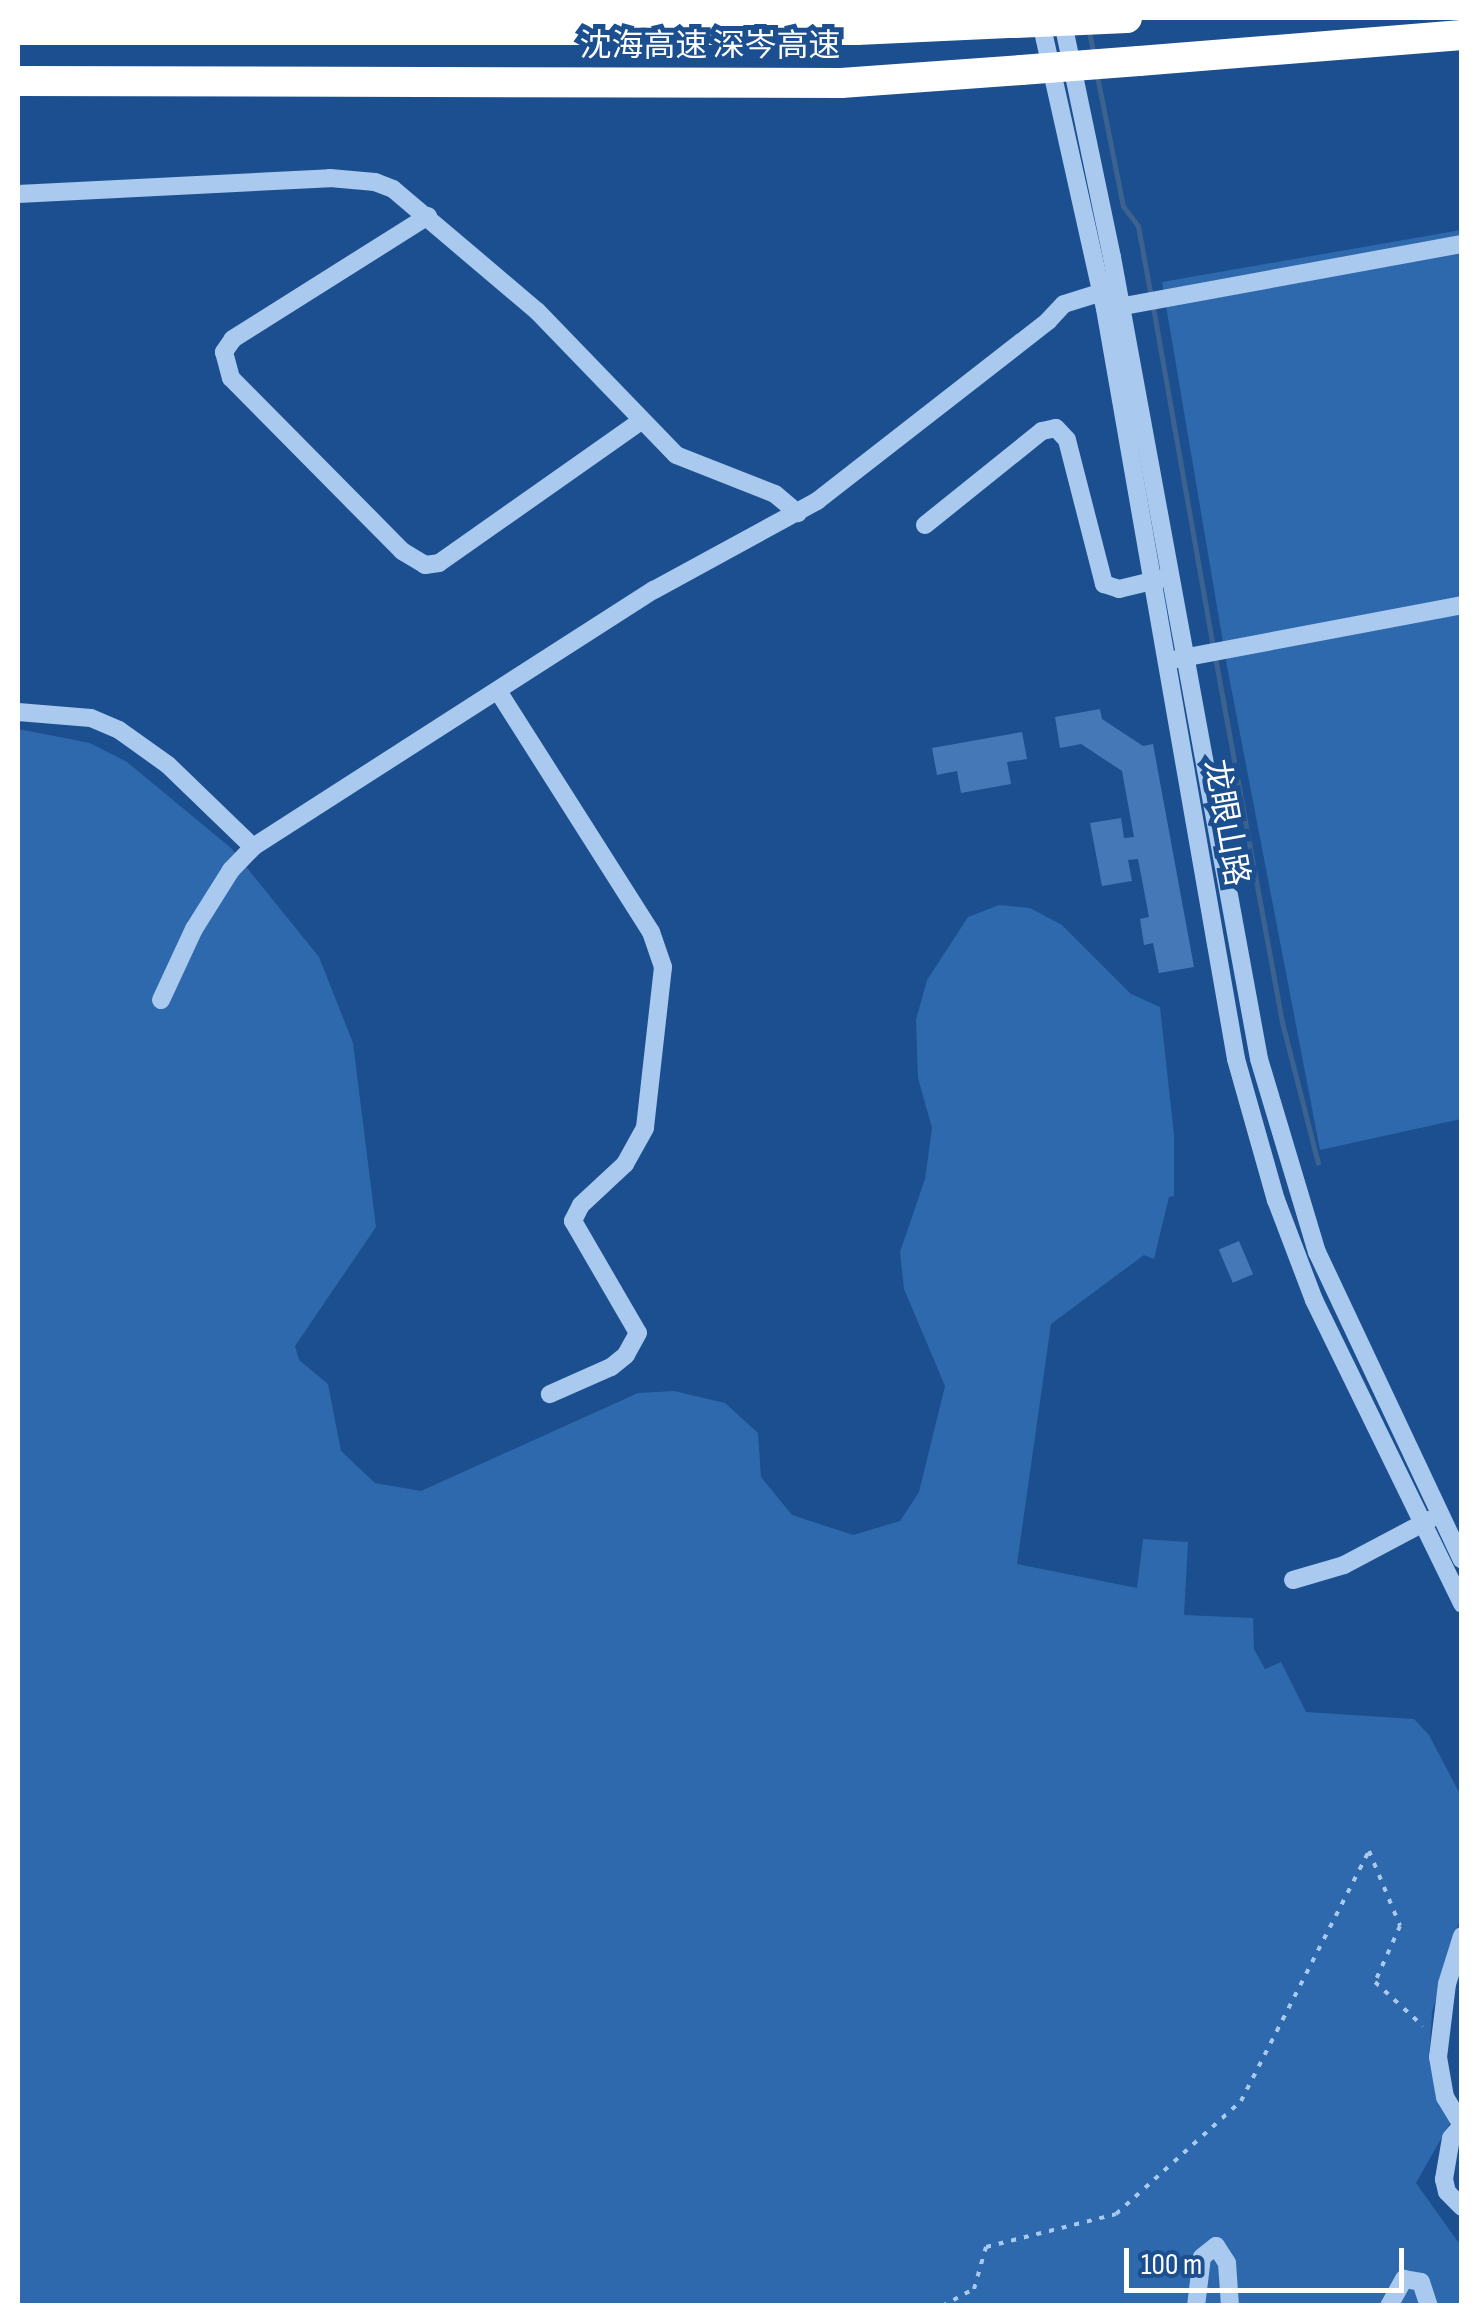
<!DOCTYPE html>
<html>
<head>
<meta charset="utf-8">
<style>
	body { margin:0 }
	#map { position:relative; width:1479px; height:2323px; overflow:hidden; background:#1b4f8f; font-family:"Sofia Sans Condensed","Noto Sans SC",sans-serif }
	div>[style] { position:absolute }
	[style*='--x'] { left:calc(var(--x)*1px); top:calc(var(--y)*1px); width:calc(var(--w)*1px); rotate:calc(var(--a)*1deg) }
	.green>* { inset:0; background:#2e69ad }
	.stream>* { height:5px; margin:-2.5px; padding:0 2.5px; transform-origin:2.5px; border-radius:2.5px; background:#3c6290 }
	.building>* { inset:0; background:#4478b7; transform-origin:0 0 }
	.path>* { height:4px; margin-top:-2px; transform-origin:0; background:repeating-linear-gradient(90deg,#a9c9ee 0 5px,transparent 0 13px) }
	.minor>* { height:18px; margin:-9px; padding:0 9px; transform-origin:9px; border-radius:9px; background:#a9c9ee }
	.highway>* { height:30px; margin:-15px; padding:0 15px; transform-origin:15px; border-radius:15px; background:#fff }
	.highway-bridge>* { height:30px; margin:-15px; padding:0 15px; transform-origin:15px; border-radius:15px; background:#fff }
	span { translate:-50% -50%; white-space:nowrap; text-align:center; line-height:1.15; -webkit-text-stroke:10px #1b4f8f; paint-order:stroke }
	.street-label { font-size:32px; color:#fff }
	.frame { position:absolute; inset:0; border:20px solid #fff; pointer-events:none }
	.scale { position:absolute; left:1124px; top:2248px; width:280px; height:45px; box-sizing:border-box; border:5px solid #fff; border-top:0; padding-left:12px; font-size:30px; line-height:35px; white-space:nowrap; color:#fff; -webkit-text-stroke:8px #1b4f8f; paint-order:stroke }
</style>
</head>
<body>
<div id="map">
	<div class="green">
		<i style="clip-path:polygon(1461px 230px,1461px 1119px,1320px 1150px,1227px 666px,1162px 282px)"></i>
		<i style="clip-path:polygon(18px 729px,90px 743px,127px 762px,231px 848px,319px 957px,353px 1043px,376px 1227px,295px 1346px,299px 1360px,328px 1384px,341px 1451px,375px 1483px,421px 1491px,638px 1393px,674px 1391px,725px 1403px,758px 1433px,761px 1477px,792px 1515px,853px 1535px,900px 1521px,919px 1492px,945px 1386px,904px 1289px,900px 1252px,925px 1179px,932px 1128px,918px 1078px,916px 1020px,927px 980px,968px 917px,999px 905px,1030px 908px,1062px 925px,1131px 994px,1160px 1007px,1174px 1135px,1174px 1196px,1169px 1197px,1154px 1259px,1144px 1255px,1051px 1324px,1017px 1564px,1137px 1588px,1143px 1539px,1188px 1542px,1184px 1615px,1253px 1618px,1254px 1649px,1265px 1669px,1281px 1662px,1306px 1712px,1414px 1719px,1429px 1735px,1461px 1796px,1462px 1912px,1432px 2012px,1429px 2060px,1450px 2123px,1416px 2183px,1461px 2246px,1461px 2305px,18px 2305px)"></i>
	</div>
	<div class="stream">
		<i style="--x:1089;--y:32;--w:25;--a:78"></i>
		<i style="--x:1097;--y:76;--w:133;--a:78.7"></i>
		<i style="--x:1123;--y:206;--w:25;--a:53"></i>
		<i style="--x:1138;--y:226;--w:72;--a:79.6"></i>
		<i style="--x:1153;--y:307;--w:344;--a:80"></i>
		<i style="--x:1215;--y:657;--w:375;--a:79.6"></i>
		<i style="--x:1283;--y:1026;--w:141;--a:75.7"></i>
	</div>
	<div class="building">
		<i style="clip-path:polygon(1100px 709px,1102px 719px,1143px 746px,1153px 744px,1194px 967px,1159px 973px,1153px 943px,1144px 945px,1140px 919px,1149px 917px,1138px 859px,1128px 860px,1132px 881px,1102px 886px,1090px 823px,1121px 818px,1124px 838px,1134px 837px,1122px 771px,1081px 744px,1060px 748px,1055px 717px)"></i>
		<i style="clip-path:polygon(1022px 732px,1027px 759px,1007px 762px,1011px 784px,961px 793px,957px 771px,937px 775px,932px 748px)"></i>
		<i style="left:1239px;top:1241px;width:36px;height:22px;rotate:67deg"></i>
	</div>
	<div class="path">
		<i style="--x:942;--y:2306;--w:36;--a:-28"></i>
		<i style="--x:974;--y:2289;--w:44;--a:-74.1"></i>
		<i style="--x:986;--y:2247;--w:134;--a:-14.2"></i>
		<i style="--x:1116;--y:2214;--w:169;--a:-42.1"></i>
		<i style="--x:1241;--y:2101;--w:281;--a:-62.9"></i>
		<i style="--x:1369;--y:1851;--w:81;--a:67.5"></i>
		<i style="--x:1400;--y:1926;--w:61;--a:114.1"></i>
		<i style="--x:1375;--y:1982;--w:65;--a:42.5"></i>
	</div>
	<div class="minor">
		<i style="--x:1040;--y:18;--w:298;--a:77.4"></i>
		<i style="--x:1105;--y:309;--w:761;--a:80.09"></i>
		<i style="--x:1236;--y:1059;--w:147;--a:74.2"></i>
		<i style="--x:1276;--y:1200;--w:107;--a:69.2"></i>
		<i style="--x:1314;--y:1300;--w:338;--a:64"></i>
		<i style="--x:1062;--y:18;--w:244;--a:78.2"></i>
		<i style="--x:1112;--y:257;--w:815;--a:79.61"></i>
		<i style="--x:1259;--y:1059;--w:202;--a:73.3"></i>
		<i style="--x:1317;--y:1252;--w:340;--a:64.8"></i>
		<i style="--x:18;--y:194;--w:312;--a:-2.9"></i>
		<i style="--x:330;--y:178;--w:45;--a:5.1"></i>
		<i style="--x:375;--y:182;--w:19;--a:21"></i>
		<i style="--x:393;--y:189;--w:189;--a:40.3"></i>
		<i style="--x:537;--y:311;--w:200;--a:46"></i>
		<i style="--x:676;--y:455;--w:106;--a:21.5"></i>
		<i style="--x:775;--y:494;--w:30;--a:40"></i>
		<i style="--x:428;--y:216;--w:231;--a:147.8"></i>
		<i style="--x:233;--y:339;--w:16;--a:125"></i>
		<i style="--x:224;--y:352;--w:27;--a:75"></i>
		<i style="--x:231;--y:378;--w:243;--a:45.3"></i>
		<i style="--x:402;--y:551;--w:27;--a:31"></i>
		<i style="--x:425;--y:565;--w:14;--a:-8"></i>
		<i style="--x:439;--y:563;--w:247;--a:-35.1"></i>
		<i style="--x:1113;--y:308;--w:355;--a:-10.4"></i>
		<i style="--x:925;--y:525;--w:150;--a:-38.8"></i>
		<i style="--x:1042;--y:431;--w:14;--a:-12"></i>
		<i style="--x:1056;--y:428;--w:16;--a:47"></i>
		<i style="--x:1067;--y:440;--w:149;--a:75.6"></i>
		<i style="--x:1104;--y:584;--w:16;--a:18"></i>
		<i style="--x:1119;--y:589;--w:47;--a:-13.4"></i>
		<i style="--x:1177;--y:659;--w:290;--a:-10.7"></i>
		<i style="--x:498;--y:691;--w:285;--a:57.6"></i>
		<i style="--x:651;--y:932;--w:37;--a:71"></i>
		<i style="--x:663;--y:967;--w:162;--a:96.4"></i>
		<i style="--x:645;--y:1128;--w:41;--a:119.1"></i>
		<i style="--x:625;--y:1164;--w:60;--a:137"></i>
		<i style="--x:581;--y:1205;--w:18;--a:117"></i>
		<i style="--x:573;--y:1221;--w:129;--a:59.9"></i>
		<i style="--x:638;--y:1333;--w:25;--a:119"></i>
		<i style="--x:626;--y:1355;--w:19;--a:141"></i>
		<i style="--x:611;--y:1367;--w:67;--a:156.1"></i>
		<i style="--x:18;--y:712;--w:73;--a:4.7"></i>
		<i style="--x:91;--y:718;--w:30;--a:23"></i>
		<i style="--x:119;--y:730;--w:60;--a:35.5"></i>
		<i style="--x:168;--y:765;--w:118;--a:44"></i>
		<i style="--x:161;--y:1000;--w:78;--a:-65.1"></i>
		<i style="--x:194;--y:929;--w:70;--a:-57.9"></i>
		<i style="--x:231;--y:870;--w:32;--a:-46"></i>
		<i style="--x:253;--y:847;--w:476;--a:-32.7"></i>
		<i style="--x:654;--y:590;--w:186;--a:-28.6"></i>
		<i style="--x:817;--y:501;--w:293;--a:-37.9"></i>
		<i style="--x:1048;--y:321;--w:23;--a:-47"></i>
		<i style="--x:1064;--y:304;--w:50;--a:-17.4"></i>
		<i style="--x:1293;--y:1580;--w:53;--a:-16.4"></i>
		<i style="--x:1344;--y:1565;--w:96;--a:-27.9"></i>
		<i style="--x:1462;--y:1936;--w:50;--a:107.4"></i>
		<i style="--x:1447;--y:1984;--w:74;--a:97"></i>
		<i style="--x:1438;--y:2057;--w:41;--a:80.1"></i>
		<i style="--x:1445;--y:2097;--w:33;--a:59"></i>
		<i style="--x:1462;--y:2125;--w:17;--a:130"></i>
		<i style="--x:1451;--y:2138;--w:42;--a:99.7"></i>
		<i style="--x:1444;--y:2179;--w:13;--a:77"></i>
		<i style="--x:1447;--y:2192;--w:21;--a:45"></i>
		<i style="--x:1196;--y:2306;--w:49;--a:-83"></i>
		<i style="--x:1202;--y:2257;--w:18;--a:-38"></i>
		<i style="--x:1216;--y:2246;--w:20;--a:57"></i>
		<i style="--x:1227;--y:2263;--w:43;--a:86"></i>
		<i style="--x:1389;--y:2306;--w:31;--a:-61"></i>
		<i style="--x:1404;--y:2279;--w:17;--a:10"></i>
		<i style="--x:1421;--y:2282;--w:25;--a:72"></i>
	</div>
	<div class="highway">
		<i style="--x:18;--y:30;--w:839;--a:0"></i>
		<i style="--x:857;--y:30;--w:157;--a:-2.6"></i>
		<i style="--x:1139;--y:61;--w:324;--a:-4.6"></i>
		<i style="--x:18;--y:81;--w:823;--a:0.14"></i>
		<i style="--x:841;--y:83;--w:180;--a:-4.1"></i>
	</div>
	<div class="highway-bridge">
		<i style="--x:1014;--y:23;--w:113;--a:-2.5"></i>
		<i style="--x:1021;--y:70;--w:118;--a:-4.4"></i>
	</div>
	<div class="street-label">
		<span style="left:710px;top:47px">沈海高速 深岑高速</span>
		<span style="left:1225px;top:823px;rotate:80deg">龙眼山路</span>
	</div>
	<div class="frame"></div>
	<div class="scale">100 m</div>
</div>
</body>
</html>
